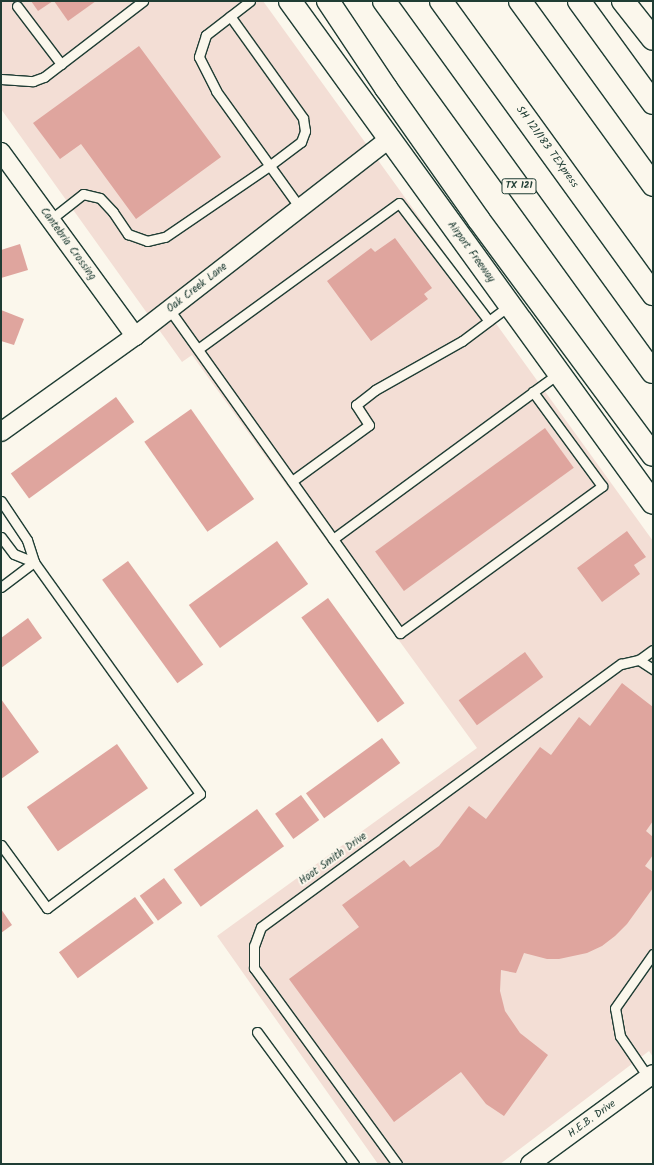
<!DOCTYPE html>
<html>
<head>
<meta charset="utf-8">
<style>
	body { margin:0 }
	#map { position:relative; width:654px; height:1165px; overflow:hidden; background:#fbf7ec; font-family:Kalam,sans-serif }
	div>[style] { position:absolute }
	[style*='--x'] { left:calc(var(--x)*1px); top:calc(var(--y)*1px); width:calc(var(--w)*1px); rotate:calc(var(--a)*1deg) }
	.built>* { inset:0; background:#f3ded5 }
	.building>* { inset:0; background:#dfa59e; transform-origin:0 0 }
	.roads { filter:drop-shadow(1px 0 #1f3d34) drop-shadow(-1px 0 #1f3d34) drop-shadow(0 1px #1f3d34) drop-shadow(0 -1px #1f3d34) }
	.service>* { height:9px; margin:-4.5px; padding:0 4.5px; transform-origin:4.5px; border-radius:4.5px; background:#fbf7ec }
	.minor>* { height:18px; margin:-9px; padding:0 9px; transform-origin:9px; border-radius:9px; background:#fbf7ec }
	.secondary>* { height:22px; margin:-11px; padding:0 11px; transform-origin:11px; border-radius:11px; background:#fbf7ec }
	.motorway>* { height:22px; margin:-11px; padding:0 11px; transform-origin:11px; border-radius:11px; background:#fbf7ec }
	span { translate:-50% -50%; white-space:nowrap; text-align:center; line-height:1.15; -webkit-text-stroke:4px #fbf7ec; paint-order:stroke }
	.shield-label span { padding:1px 3px; background:#fbf7ec; border:1px solid; border-radius:3px; -webkit-text-stroke-width:0 }
	.shield-label { font-size:10px; color:#1f3d34; font-weight:700 }
	.street-label { font-size:11px; color:#1f3d34 }
	.frame { position:absolute; inset:0; border:2px solid #1f3d34; pointer-events:none }
</style>
</head>
<body>
<div id="map">
	<div class="built">
		<i style="clip-path:polygon(1px 1px,263px 1px,653px 541px,653px 1057px,649px 1051px,500px 1164px,378px 1164px,217px 936px,477px 748px,192px 355px,182px 362px,1px 109px)"></i>
	</div>
	<div class="building">
		<i style="clip-path:polygon(31px 1px,53px 1px,38px 11px)"></i>
		<i style="clip-path:polygon(54px 1px,96px 1px,68px 21px)"></i>
		<i style="clip-path:polygon(139px 46px,221px 157px,136px 219px,81px 144px,60px 159px,33px 123px)"></i>
		<i style="clip-path:polygon(395px 238px,432px 288px,424px 294px,428px 299px,371px 341px,327px 281px,371px 248px,375px 252px)"></i>
		<i style="clip-path:polygon(20px 244px,28px 270px,1px 278px,1px 250px)"></i>
		<i style="clip-path:polygon(1px 310px,24px 319px,14px 345px,1px 341px)"></i>
		<i style="left:116px;top:397px;width:31px;height:130px;rotate:54deg"></i>
		<i style="left:191px;top:409px;width:110px;height:57px;rotate:55deg"></i>
		<i style="left:545px;top:428px;width:49px;height:210px;rotate:54deg"></i>
		<i style="clip-path:polygon(627px 531px,646px 557px,634px 565px,640px 574px,602px 602px,577px 568px)"></i>
		<i style="left:277px;top:541px;width:53px;height:109px;rotate:54deg"></i>
		<i style="left:128px;top:561px;width:128px;height:32px;rotate:54deg"></i>
		<i style="left:328px;top:598px;width:130px;height:33px;rotate:54deg"></i>
		<i style="clip-path:polygon(28px 618px,42px 638px,1px 668px,1px 638px)"></i>
		<i style="left:525px;top:652px;width:31px;height:82px;rotate:54deg"></i>
		<i style="clip-path:polygon(622px 683px,653px 707px,653px 821px,646px 831px,653px 837px,653px 855px,645px 866px,653px 872px,653px 888px,627px 924px,615px 936px,602px 946px,587px 953px,559px 959px,547px 959px,524px 953px,516px 973px,501px 970px,500px 991px,505px 1011px,520px 1033px,548px 1055px,504px 1116px,486px 1104px,461px 1072px,394px 1122px,289px 979px,359px 927px,342px 905px,404px 860px,410px 867px,439px 846px,469px 806px,486px 819px,540px 747px,551px 755px,579px 717px,590px 726px)"></i>
		<i style="clip-path:polygon(1px 699px,39px 752px,1px 779px)"></i>
		<i style="left:382px;top:738px;width:31px;height:94px;rotate:54deg"></i>
		<i style="left:117px;top:744px;width:54px;height:110px;rotate:55deg"></i>
		<i style="left:301px;top:795px;width:31px;height:32px;rotate:54deg"></i>
		<i style="left:257px;top:809px;width:46px;height:103px;rotate:54deg"></i>
		<i style="left:164px;top:878px;width:31px;height:30px;rotate:54deg"></i>
		<i style="left:135px;top:897px;width:32px;height:94px;rotate:54deg"></i>
		<i style="clip-path:polygon(1px 909px,12px 925px,1px 933px)"></i>
	</div>
	<div class="roads">
		<div class="service">
			<i style="--x:250;--y:1;--w:56;--a:142.3"></i>
			<i style="--x:206;--y:35;--w:23;--a:108"></i>
			<i style="--x:199;--y:57;--w:38;--a:63"></i>
			<i style="--x:216;--y:91;--w:144;--a:54.3"></i>
			<i style="--x:17;--y:6;--w:73;--a:52.8"></i>
			<i style="--x:1;--y:79;--w:32;--a:4"></i>
			<i style="--x:33;--y:81;--w:12;--a:-20"></i>
			<i style="--x:44;--y:77;--w:125;--a:-37.5"></i>
			<i style="--x:50;--y:220;--w:42;--a:-38.2"></i>
			<i style="--x:83;--y:194;--w:17;--a:13"></i>
			<i style="--x:100;--y:198;--w:19;--a:47"></i>
			<i style="--x:113;--y:212;--w:27;--a:56"></i>
			<i style="--x:128;--y:234;--w:20;--a:20"></i>
			<i style="--x:147;--y:241;--w:18;--a:-13"></i>
			<i style="--x:165;--y:237;--w:126;--a:-34.3"></i>
			<i style="--x:269;--y:166;--w:40;--a:-37"></i>
			<i style="--x:301;--y:142;--w:12;--a:-70"></i>
			<i style="--x:305;--y:131;--w:13;--a:-99"></i>
			<i style="--x:303;--y:118;--w:125;--a:-125.6"></i>
			<i style="--x:169;--y:309;--w:398;--a:54.5"></i>
			<i style="--x:400;--y:633;--w:250;--a:-36"></i>
			<i style="--x:602;--y:486;--w:117;--a:-126.3"></i>
			<i style="--x:533;--y:392;--w:32;--a:-36"></i>
			<i style="--x:198;--y:349;--w:248;--a:-36"></i>
			<i style="--x:399;--y:203;--w:148;--a:52.7"></i>
			<i style="--x:292;--y:481;--w:95;--a:-36"></i>
			<i style="--x:369;--y:425;--w:24;--a:-123"></i>
			<i style="--x:356;--y:405;--w:24;--a:-38"></i>
			<i style="--x:375;--y:390;--w:100;--a:-29.4"></i>
			<i style="--x:462;--y:341;--w:60;--a:-36.9"></i>
			<i style="--x:1;--y:501;--w:47;--a:56.3"></i>
			<i style="--x:27;--y:540;--w:23;--a:72"></i>
			<i style="--x:34;--y:562;--w:285;--a:54.4"></i>
			<i style="--x:200;--y:794;--w:191;--a:143.3"></i>
			<i style="--x:47;--y:908;--w:78;--a:-126.1"></i>
			<i style="--x:1;--y:537;--w:21;--a:53"></i>
			<i style="--x:14;--y:554;--w:22;--a:22"></i>
			<i style="--x:333;--y:539;--w:248;--a:-36.3"></i>
			<i style="--x:1;--y:587;--w:41;--a:-37.1"></i>
			<i style="--x:639;--y:660;--w:17;--a:33"></i>
			<i style="--x:257;--y:1032;--w:164;--a:53.7"></i>
			<i style="--x:650;--y:1080;--w:53;--a:-124.3"></i>
			<i style="--x:620;--y:1036;--w:28;--a:-100"></i>
			<i style="--x:615;--y:1008;--w:66;--a:-54.9"></i>
			<i style="--x:397;--y:1164;--w:243;--a:-126.1"></i>
			<i style="--x:254;--y:968;--w:22;--a:-90"></i>
			<i style="--x:254;--y:946;--w:20;--a:-70"></i>
			<i style="--x:261;--y:927;--w:446;--a:-36.2"></i>
			<i style="--x:621;--y:664;--w:18;--a:-13"></i>
			<i style="--x:639;--y:660;--w:17;--a:-36"></i>
		</div>
		<div class="minor">
			<i style="--x:1;--y:152;--w:228;--a:53.9"></i>
			<i style="--x:1;--y:432;--w:165;--a:-35.6"></i>
			<i style="--x:135;--y:336;--w:321;--a:-37.8"></i>
			<i style="--x:530;--y:1164;--w:152;--a:-36.2"></i>
		</div>
		<div class="secondary">
			<i style="--x:290;--y:1;--w:619;--a:54.13"></i>
		</div>
		<div class="motorway">
			<i style="--x:328;--y:1;--w:105;--a:56.3"></i>
			<i style="--x:386;--y:88;--w:161;--a:54.8"></i>
			<i style="--x:479;--y:220;--w:292;--a:53.5"></i>
			<i style="--x:384;--y:1;--w:458;--a:54.1"></i>
			<i style="--x:441;--y:1;--w:362;--a:54.1"></i>
			<i style="--x:520;--y:1;--w:227;--a:54.1"></i>
			<i style="--x:579;--y:1;--w:126;--a:54"></i>
			<i style="--x:623;--y:1;--w:48;--a:51.7"></i>
		</div>
	</div>
	<div class="shield-label">
		<span style="left:519px;top:186px">TX 121</span>
	</div>
	<div class="street-label">
		<span style="left:547px;top:147px;rotate:54deg">SH 121/183 TEXpress</span>
		<span style="left:68px;top:244px;rotate:54deg">Cantebria Crossing</span>
		<span style="left:471px;top:252px;rotate:54deg">Airport Freeway</span>
		<span style="left:197px;top:288px;rotate:-38deg">Oak Creek Lane</span>
		<span style="left:333px;top:859px;rotate:-36deg">Hoot Smith Drive</span>
		<span style="left:592px;top:1119px;rotate:-36deg">H.E.B. Drive</span>
	</div>
	<div class="frame"></div>
</div>
</body>
</html>
